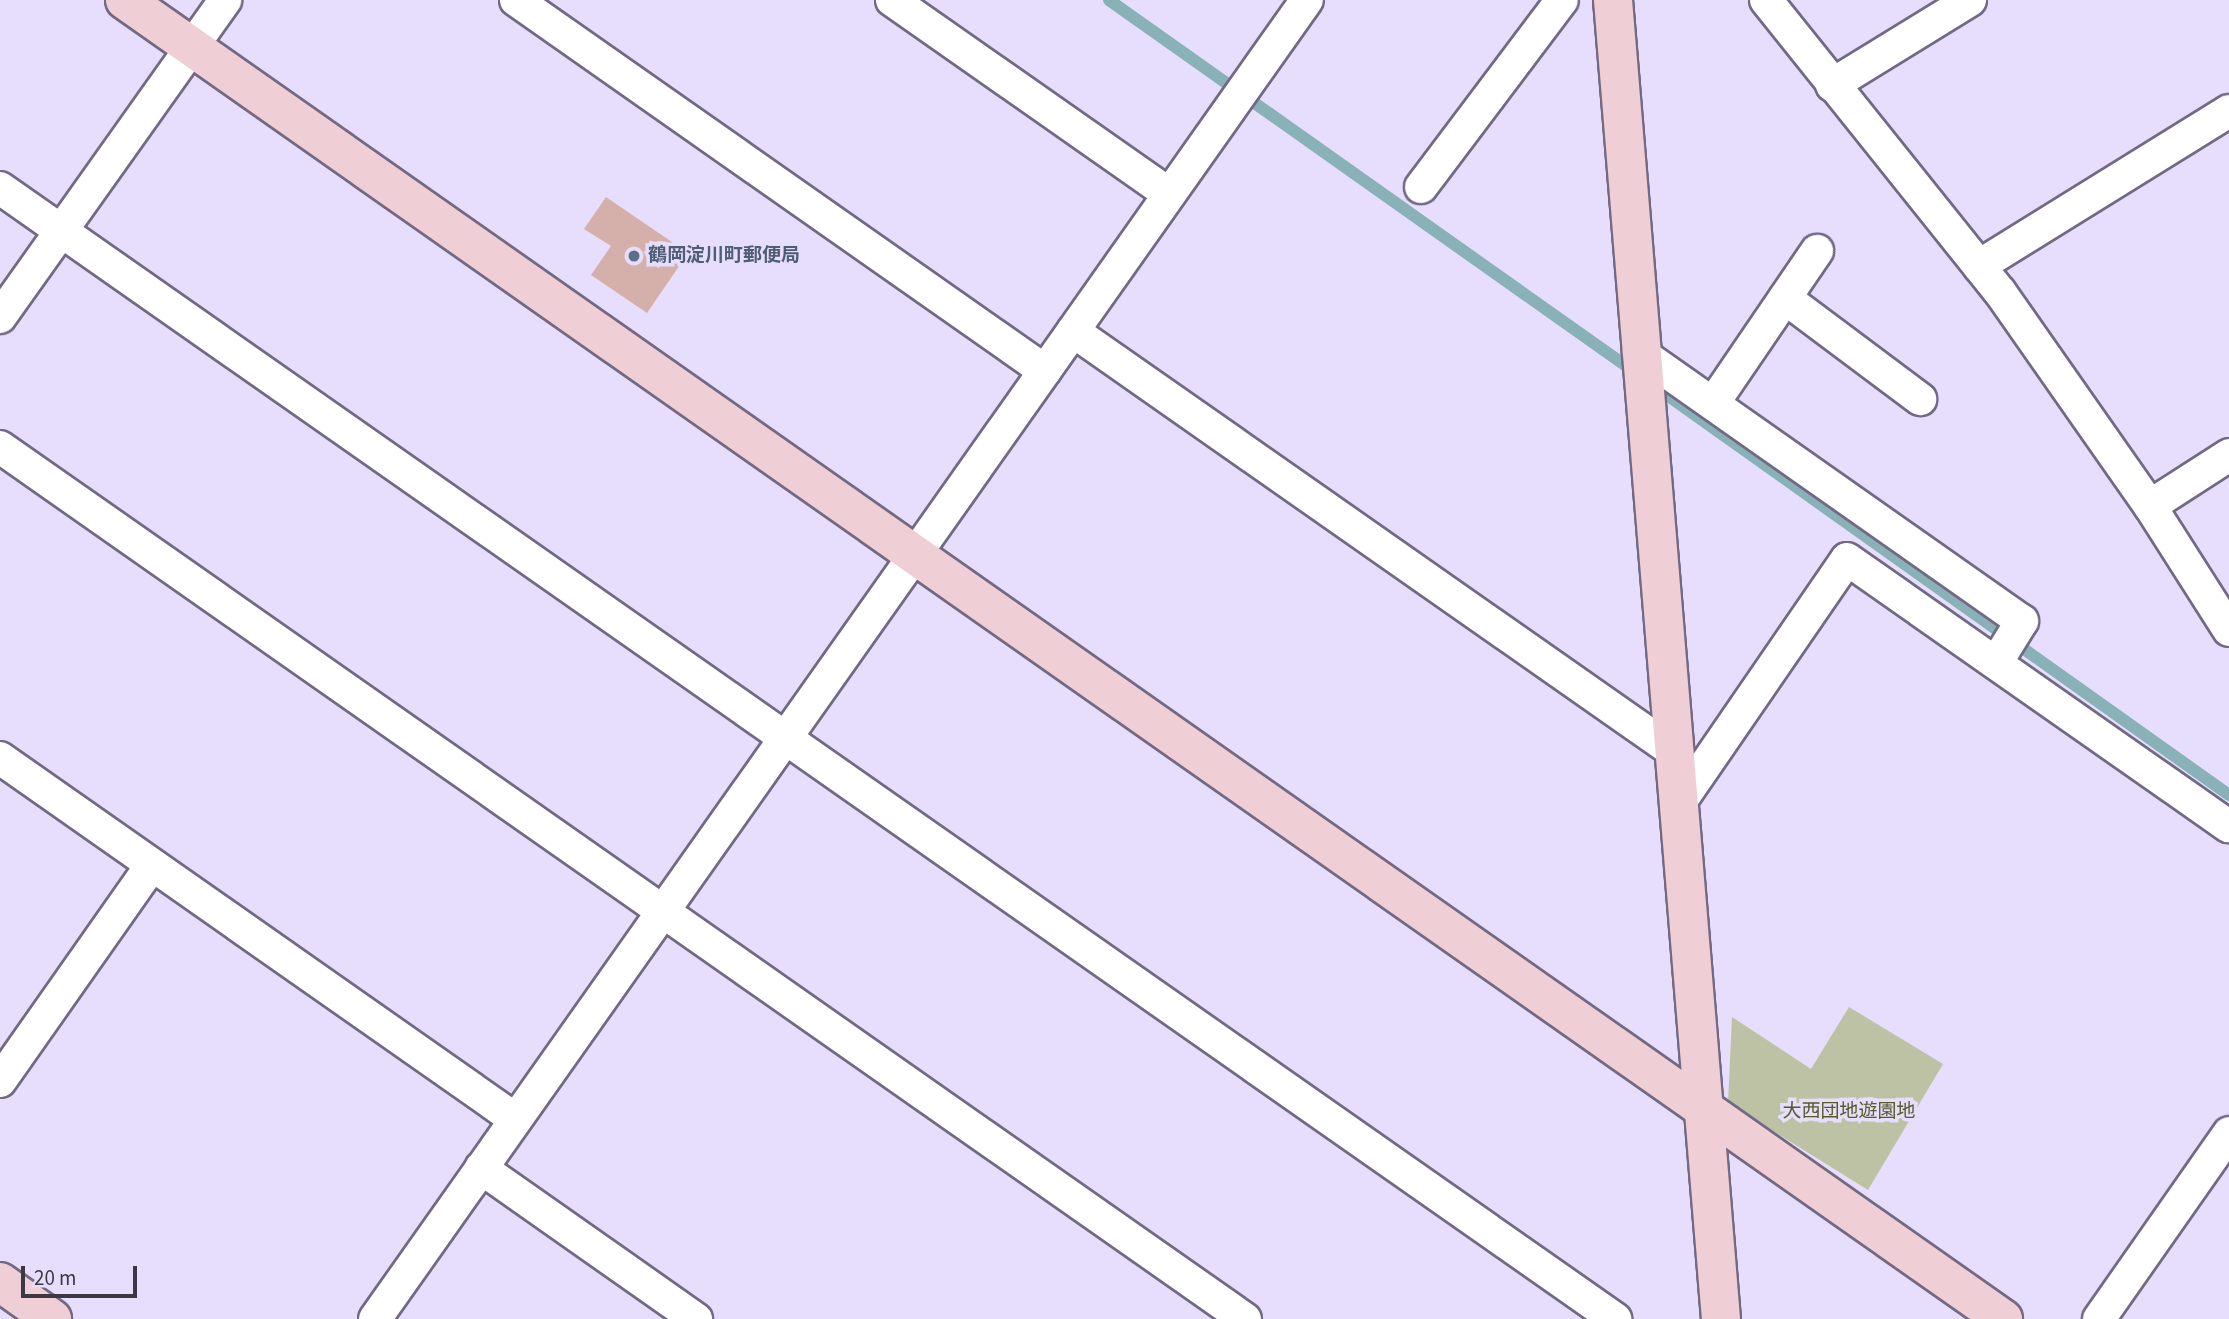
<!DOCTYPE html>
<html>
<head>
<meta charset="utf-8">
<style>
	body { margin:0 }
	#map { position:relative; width:2229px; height:1319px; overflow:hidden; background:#e7ddfc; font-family:"Source Sans 3","Noto Sans JP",sans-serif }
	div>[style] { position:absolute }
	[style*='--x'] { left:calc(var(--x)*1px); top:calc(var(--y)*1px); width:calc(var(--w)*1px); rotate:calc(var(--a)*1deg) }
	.green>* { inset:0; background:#bdc2a5 }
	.stream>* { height:12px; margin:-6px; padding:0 6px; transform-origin:6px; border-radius:6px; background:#89b1b8 }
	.building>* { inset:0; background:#d5b0ab }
	.roads { filter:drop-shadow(2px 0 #726984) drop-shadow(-2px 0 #726984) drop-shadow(0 2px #726984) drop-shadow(0 -2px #726984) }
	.street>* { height:32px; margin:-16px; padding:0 16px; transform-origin:16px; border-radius:16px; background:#fff }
	.secondary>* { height:38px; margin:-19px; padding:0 19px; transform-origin:19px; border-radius:19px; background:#f0ced5 }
	.dots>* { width:19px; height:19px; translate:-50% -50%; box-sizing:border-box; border:4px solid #e7ddfc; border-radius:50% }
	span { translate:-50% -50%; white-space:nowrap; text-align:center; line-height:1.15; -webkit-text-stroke:7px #e7ddfc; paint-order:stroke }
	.service-label { font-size:19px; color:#4e5e75; font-weight:700 }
	.left { translate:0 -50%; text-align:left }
	.park-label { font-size:19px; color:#555c28 }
	.scale { position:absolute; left:21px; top:1266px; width:116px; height:32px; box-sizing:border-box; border:4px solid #3b3743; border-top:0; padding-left:9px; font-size:21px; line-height:24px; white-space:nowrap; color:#3b3743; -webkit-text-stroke:5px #e7ddfc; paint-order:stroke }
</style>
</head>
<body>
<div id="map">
	<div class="green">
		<i style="clip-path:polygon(1849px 1007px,1943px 1064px,1868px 1190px,1728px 1103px,1732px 1017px,1811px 1069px)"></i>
	</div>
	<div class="stream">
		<i style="--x:1109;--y:0;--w:646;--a:35.29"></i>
		<i style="--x:1653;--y:385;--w:707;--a:35.44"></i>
	</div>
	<div class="building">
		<i style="clip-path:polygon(606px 197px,688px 253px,647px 313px,591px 275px,611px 246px,584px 229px)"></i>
	</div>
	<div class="roads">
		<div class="street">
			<i style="--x:516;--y:0;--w:646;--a:35.04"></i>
			<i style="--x:892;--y:0;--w:338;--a:35"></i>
			<i style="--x:1766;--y:0;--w:374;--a:51.3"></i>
			<i style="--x:2000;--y:292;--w:261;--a:55"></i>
			<i style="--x:2150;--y:506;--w:147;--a:57.5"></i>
			<i style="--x:1832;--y:85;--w:162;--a:-31.6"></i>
			<i style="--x:1421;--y:187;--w:234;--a:-53"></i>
			<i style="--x:0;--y:188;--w:1972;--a:35"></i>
			<i style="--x:1979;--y:266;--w:294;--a:-31.8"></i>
			<i style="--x:1785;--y:298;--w:169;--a:36.8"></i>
			<i style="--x:0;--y:317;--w:389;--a:-54.6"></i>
			<i style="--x:1073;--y:331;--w:732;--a:34.99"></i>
			<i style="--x:1639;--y:352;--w:468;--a:35.1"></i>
			<i style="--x:2022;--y:621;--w:49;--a:121.8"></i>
			<i style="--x:1714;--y:402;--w:183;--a:-55.7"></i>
			<i style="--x:0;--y:447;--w:1520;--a:35.01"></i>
			<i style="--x:2150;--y:506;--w:94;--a:-32.8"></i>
			<i style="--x:0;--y:758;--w:629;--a:35.03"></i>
			<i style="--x:1678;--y:805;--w:298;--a:-55.5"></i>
			<i style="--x:1847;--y:559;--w:466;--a:35"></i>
			<i style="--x:0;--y:1081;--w:264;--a:-54.9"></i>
			<i style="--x:481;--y:1168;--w:263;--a:35.1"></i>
			<i style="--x:375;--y:1319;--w:1615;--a:-54.76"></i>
			<i style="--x:2099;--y:1319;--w:227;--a:-55"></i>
		</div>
		<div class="secondary">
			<i style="--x:125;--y:0;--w:2295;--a:35.08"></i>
			<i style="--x:1613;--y:0;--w:1323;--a:85.32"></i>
			<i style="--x:0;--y:1282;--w:64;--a:35.4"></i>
		</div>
	</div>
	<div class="dots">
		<i style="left:634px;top:256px;background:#5c6f8a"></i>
	</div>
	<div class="service-label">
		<span class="left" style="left:648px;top:256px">鶴岡淀川町郵便局</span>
	</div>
	<div class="park-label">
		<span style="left:1849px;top:1112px">大西団地遊園地</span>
	</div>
	<div class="scale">20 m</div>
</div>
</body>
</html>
